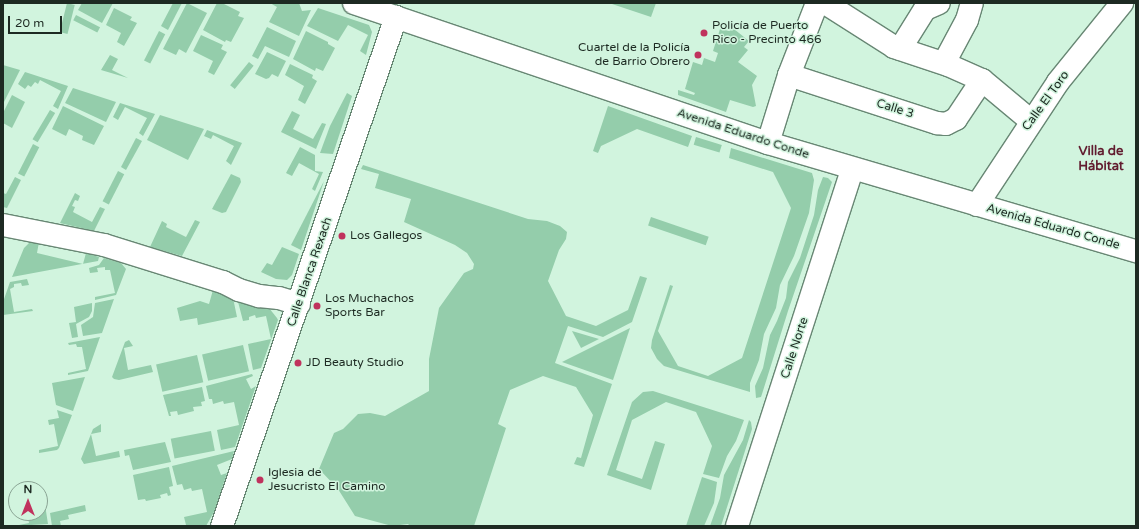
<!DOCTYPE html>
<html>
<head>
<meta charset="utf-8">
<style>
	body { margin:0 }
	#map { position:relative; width:1139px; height:529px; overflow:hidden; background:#d1f4de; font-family:"Varela Round",sans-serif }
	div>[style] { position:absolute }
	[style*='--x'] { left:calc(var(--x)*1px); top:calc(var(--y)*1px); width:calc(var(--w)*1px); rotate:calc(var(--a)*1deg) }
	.green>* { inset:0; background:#94cdab; transform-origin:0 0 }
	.roads { filter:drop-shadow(1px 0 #688774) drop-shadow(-1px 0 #688774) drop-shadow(0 1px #688774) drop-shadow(0 -1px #688774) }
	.minor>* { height:22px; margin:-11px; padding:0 11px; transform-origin:11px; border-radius:11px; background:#fff }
	.tertiary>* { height:22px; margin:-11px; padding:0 11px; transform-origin:11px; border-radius:11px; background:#fff }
	.dots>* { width:11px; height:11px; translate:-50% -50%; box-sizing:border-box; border:2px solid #d1f4de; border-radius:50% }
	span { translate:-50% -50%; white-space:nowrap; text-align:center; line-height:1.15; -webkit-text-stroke:3px #d1f4de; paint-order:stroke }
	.poi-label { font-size:12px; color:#1d2a22 }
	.left { translate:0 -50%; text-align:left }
	.right { translate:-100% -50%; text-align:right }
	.street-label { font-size:12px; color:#1d2a22 }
	.neighbourhood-label { font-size:13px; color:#611c2f; font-weight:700 }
	.frame { position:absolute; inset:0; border:4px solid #1d2a22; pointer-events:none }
	.north { position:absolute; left:8px; top:481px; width:40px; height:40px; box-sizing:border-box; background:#d1f4de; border:1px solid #89a393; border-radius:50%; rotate:0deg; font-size:11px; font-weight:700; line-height:16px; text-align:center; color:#1d2a22 }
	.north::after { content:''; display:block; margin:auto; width:14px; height:18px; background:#c0325d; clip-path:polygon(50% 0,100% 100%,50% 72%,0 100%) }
	.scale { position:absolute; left:8px; top:16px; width:54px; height:18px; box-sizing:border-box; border:2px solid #1d2a22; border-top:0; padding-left:5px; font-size:12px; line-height:14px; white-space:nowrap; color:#1d2a22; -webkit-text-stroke:3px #d1f4de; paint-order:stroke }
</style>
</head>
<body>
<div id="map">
	<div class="green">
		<i style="left:67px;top:3px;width:8px;height:30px;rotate:14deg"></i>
		<i style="clip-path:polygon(82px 3px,113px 3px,102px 23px,78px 10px)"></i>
		<i style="clip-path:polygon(173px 3px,182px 3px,168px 30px,161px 26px)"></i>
		<i style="clip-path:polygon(187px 3px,207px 13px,186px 53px,179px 49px,176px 55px,163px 49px)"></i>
		<i style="clip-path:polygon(217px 3px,222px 3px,240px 12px,238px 16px,244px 18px,231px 42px,226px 40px,225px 42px,203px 30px)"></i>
		<i style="clip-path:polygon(270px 3px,299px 3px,302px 11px,311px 10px,299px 36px,269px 22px,277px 7px)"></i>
		<i style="clip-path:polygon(609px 3px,656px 3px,651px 17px)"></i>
		<i style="clip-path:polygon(114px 8px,132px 17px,130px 20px,137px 23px,124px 46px,117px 42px,121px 33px,106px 25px)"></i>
		<i style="clip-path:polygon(318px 8px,369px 25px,372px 32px,366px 55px,360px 51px,368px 35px,348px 25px,338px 41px,307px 26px)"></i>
		<i style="left:76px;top:15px;width:27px;height:6px;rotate:27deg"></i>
		<i style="clip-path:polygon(267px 27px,296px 41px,289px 57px,265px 46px,258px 59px,252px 56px)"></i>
		<i style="clip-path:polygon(720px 29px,729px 31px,734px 29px,749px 41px,744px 47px,748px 50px,738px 62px,757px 76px,752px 85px,756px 106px,753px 107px,730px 100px,726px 112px,678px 95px,678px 90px,694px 95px,695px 93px,685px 89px,693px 62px,702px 65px,704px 58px,715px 62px,718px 53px,713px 51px)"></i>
		<i style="left:159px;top:31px;width:7px;height:33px;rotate:27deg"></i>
		<i style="clip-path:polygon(306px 31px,328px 42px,328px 44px,335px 48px,323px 71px,316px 68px,315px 71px,293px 59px)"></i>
		<i style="clip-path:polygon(201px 35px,223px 45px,221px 49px,227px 52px,214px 75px,208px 72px,213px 61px,193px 51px)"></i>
		<i style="clip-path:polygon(267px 52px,286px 61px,278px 77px,272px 74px,269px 78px,266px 79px,255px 74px)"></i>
		<i style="clip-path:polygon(110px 55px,118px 59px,112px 70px,128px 78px,101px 70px)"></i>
		<i style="left:249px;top:62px;width:6px;height:30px;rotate:39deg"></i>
		<i style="clip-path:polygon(290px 64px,313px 75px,312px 78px,317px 81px,305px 104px,298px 100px,304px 86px,285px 75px)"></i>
		<i style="clip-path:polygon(3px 65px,20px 70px,4px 102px,3px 101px)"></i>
		<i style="clip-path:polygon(25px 72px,68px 86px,58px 109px,53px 106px,61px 91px,40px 80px,38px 84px,35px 82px,31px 87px,28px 85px,25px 89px,18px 84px)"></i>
		<i style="clip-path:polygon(73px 88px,116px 102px,106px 122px,65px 103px)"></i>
		<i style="clip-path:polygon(347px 93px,352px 96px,333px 154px,320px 153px,330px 126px)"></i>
		<i style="clip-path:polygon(12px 95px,25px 102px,12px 128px,3px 123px,3px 113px)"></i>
		<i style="clip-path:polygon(120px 103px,155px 114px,143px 136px,139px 133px,147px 118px,125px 107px,118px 120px,113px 117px)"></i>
		<i style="clip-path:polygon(63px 106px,104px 126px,94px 145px,82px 140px,83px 136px,69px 129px,66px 136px,52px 129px)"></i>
		<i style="clip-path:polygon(608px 106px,692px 136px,688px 147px,637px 129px,601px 146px,598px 153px,593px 151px)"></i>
		<i style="left:50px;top:110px;width:6px;height:34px;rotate:31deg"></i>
		<i style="clip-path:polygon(292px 111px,300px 115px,293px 129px,313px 139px,322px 123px,326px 124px,316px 149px,281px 132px)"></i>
		<i style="clip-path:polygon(160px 115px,204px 129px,188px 160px,147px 140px)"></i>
		<i style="clip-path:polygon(207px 130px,242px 143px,231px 165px,226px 161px,234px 146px,213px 135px,211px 139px,204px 136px)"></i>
		<i style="left:696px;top:137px;width:27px;height:8px;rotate:17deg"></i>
		<i style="clip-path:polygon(136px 138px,142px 141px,126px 170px,121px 167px)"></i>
		<i style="left:33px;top:144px;width:7px;height:33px;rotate:27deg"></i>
		<i style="clip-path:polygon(300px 147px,315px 155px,315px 171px,323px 172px,315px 191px,312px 189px,319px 174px,299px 163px,292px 176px,286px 173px)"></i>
		<i style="clip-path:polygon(731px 148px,812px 173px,814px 180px,809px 213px,794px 256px,780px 285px,776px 308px,764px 334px,759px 360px,750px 383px,750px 392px,664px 366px,657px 359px,651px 348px,652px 340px,670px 285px,673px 286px,658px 331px,678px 366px,708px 376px,742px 358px,791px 208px,773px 172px,729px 158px)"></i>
		<i style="clip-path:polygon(363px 165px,528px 219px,547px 221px,560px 226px,567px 232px,566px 239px,559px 250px,548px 281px,566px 316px,596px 326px,628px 310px,640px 276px,647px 278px,632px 322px,603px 337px,568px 326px,555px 363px,612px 384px,584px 467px,574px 464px,577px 457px,581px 458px,593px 415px,576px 387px,543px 376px,510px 390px,498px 424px,506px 428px,474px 526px,410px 526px,408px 524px,392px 526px,355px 516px,338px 489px,319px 469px,334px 433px,343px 429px,358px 414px,370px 413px,385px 416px,429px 391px,429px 359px,439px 308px,464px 273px,473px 269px,474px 264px,467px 253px,455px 245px,404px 222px,411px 199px,375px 188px,379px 174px,361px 169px)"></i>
		<i style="left:118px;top:171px;width:7px;height:34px;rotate:27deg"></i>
		<i style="clip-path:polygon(231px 174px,240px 178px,241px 182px,226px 212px,222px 213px,212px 209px)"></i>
		<i style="clip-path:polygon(15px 177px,21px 180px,7px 208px,3px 207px,3px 193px,6px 194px)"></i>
		<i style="clip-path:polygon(823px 177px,828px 178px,832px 182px,788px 311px,762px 394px,761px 397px,756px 398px,755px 386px,763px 368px,770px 335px,777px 321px,786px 298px,788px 282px,800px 258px,814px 215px,818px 190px)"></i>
		<i style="clip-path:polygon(324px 181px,301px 250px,291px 245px)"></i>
		<i style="clip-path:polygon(75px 193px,80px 196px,78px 201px,75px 200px,72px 206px,75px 207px,73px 212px,92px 222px,100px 207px,105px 209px,94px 231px,60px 223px)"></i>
		<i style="left:651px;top:217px;width:61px;height:9px;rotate:19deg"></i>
		<i style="clip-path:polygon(195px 220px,200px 222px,182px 256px,150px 247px,162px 221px,167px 224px,166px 227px,186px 237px)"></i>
		<i style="clip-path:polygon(31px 241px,39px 242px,37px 253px,83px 264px,86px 253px,99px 257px,98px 261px,12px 277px,24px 248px)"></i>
		<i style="clip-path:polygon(282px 247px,299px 254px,292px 275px,287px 280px,276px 279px,261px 272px,267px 263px,272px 265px)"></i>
		<i style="clip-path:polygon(104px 258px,121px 263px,126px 269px,116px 295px,95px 300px,95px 297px,115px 293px,110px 270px,105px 270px,105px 267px,97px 268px,98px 272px,90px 273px,89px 268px,99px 265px)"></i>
		<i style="clip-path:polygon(27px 279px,29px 285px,22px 286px,21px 283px,14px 284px,14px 287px,10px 289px,14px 312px,32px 309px,33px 311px,3px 315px,3px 302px,10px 282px)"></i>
		<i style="clip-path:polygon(213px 290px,233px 298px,237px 317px,198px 325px,197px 318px,180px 321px,177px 308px,200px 301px,209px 304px)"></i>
		<i style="clip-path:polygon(237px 298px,249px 302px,248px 305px,259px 307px,260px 304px,269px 308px,277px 318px,278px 320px,261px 368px,253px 370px,248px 344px,271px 339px,266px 316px,256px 318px,255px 315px,249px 317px,249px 320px,243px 321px)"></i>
		<i style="clip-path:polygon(114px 299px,102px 333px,83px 336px,81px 325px,93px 317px,95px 303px)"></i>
		<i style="clip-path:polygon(92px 303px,92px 311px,89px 317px,76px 324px,78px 337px,72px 338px,69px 323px,76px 322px,74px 307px)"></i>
		<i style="clip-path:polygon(630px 328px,613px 380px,562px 362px)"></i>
		<i style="clip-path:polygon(572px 331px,599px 339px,581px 348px)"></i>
		<i style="clip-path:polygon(100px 337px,88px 371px,68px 375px,68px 373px,86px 369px,82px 347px,77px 347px,76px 344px,69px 345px,68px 343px)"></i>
		<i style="clip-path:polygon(129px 340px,133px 346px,124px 348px,128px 370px,151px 365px,153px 372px,119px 380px,114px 379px,112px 377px,125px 342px)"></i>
		<i style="left:243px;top:345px;width:27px;height:42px;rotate:77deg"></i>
		<i style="left:197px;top:355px;width:28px;height:42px;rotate:77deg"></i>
		<i style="clip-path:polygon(252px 374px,253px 376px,246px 379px,251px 389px,256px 386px,235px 447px,221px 450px,217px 430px,239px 425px,234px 402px,224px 404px,223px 401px,213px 404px,212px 399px,209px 399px,206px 386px)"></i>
		<i style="clip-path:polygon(85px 377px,73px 411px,56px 405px,52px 383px)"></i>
		<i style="clip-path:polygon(202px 387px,205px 401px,201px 402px,202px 406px,193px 407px,194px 411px,178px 415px,177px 411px,170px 412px,171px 416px,169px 416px,163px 395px)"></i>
		<i style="clip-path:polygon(653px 391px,744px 420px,736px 441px,727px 456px,719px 478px,703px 474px,712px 446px,696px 412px,666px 402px,632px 420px,616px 470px,642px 479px,655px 441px,665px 444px,651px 490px,607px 475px,632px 402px,643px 392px)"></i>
		<i style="clip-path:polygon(57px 410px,72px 415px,59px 448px,57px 450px,39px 453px,39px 450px,58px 446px,54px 424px,49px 425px,48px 420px,59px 418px)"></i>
		<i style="clip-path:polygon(749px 420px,751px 422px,752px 429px,721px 526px,710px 526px,720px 498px,724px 475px,743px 440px)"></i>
		<i style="clip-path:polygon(101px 424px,101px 432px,91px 434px,96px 456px,119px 451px,120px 457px,84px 464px,81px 459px,93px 429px)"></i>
		<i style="left:211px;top:431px;width:20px;height:41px;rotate:79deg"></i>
		<i style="clip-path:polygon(165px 442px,171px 462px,133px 470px,129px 455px,125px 456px,124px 450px)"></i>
		<i style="clip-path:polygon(234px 451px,232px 459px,217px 465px,221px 475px,227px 473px,214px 512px,206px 526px,181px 526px,186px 525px,184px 517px,207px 512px,202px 489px,192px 491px,191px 488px,184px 490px,182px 484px,177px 485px,172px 466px)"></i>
		<i style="clip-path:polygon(169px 467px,173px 486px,169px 487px,171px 495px,168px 496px,167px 493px,160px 495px,161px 498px,146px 501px,145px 499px,138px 500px,133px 475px)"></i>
		<i style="clip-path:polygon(702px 477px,717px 482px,714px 503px,704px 526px,686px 526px)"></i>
		<i style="clip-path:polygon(40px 492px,43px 492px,48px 524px,14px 526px,29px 523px,27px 513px,40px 513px)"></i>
		<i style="clip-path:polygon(85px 505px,86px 511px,68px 515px,69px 519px,60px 521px,61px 526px,52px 526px,50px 513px)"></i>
	</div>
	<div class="roads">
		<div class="minor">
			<i style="--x:825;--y:3;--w:82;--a:32.5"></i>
			<i style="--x:894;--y:47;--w:57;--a:18.4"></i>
			<i style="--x:948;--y:65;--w:37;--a:24"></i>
			<i style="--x:982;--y:80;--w:64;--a:39.9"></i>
			<i style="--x:900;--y:49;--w:47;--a:-58"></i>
			<i style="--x:925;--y:9;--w:15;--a:-23"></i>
			<i style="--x:944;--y:63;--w:49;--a:-61.9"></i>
			<i style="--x:967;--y:20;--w:18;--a:-74"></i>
			<i style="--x:789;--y:75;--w:156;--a:18"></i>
			<i style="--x:937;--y:123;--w:9;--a:6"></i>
			<i style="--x:946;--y:124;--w:11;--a:-27"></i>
			<i style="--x:956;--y:119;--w:47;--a:-56.3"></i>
			<i style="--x:768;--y:143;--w:71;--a:-72.8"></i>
			<i style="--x:789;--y:75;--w:77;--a:-68.7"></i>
			<i style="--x:977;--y:205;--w:147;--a:-56.6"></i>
			<i style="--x:1058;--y:82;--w:102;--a:-51"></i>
			<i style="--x:3;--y:225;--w:103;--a:11.2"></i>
			<i style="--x:104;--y:245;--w:125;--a:17.3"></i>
			<i style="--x:223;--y:282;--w:18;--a:27"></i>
			<i style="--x:239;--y:290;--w:21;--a:17"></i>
			<i style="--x:259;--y:296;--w:20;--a:6"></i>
			<i style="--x:279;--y:298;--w:21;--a:17"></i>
		</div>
		<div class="tertiary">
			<i style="--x:354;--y:3;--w:437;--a:18.7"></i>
			<i style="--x:768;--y:143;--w:384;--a:16.4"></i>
			<i style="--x:222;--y:526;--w:538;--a:-71.13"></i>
			<i style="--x:737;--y:526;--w:374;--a:-72.1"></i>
		</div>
	</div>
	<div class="dots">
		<i style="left:704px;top:33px;background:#c0325d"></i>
		<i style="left:698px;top:55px;background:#c0325d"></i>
		<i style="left:342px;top:236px;background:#c0325d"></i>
		<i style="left:317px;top:306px;background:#c0325d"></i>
		<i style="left:298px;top:363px;background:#c0325d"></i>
		<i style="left:260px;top:480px;background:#c0325d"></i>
	</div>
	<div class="poi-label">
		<span class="left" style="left:712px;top:33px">Policía de Puerto<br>Rico - Precinto 466</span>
		<span class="right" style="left:690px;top:55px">Cuartel de la Policía<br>de Barrio Obrero</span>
		<span class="left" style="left:350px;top:236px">Los Gallegos</span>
		<span class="left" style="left:325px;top:306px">Los Muchachos<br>Sports Bar</span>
		<span class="left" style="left:306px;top:363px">JD Beauty Studio</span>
		<span class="left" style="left:268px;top:480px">Iglesia de<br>Jesucristo El Camino</span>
	</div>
	<div class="street-label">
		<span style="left:1046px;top:101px;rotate:-54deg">Calle El Toro</span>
		<span style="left:895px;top:109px;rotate:17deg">Calle 3</span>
		<span style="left:743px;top:134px;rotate:18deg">Avenida Eduardo Conde</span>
		<span style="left:1053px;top:227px;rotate:16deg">Avenida Eduardo Conde</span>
		<span style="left:310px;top:272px;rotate:-71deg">Calle Blanca Rexach</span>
		<span style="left:795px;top:348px;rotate:-72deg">Calle Norte</span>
	</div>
	<div class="neighbourhood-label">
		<span style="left:1101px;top:159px">Villa de<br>Hábitat</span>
	</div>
	<div class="frame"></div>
	<div class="north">N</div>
	<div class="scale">20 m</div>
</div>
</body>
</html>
